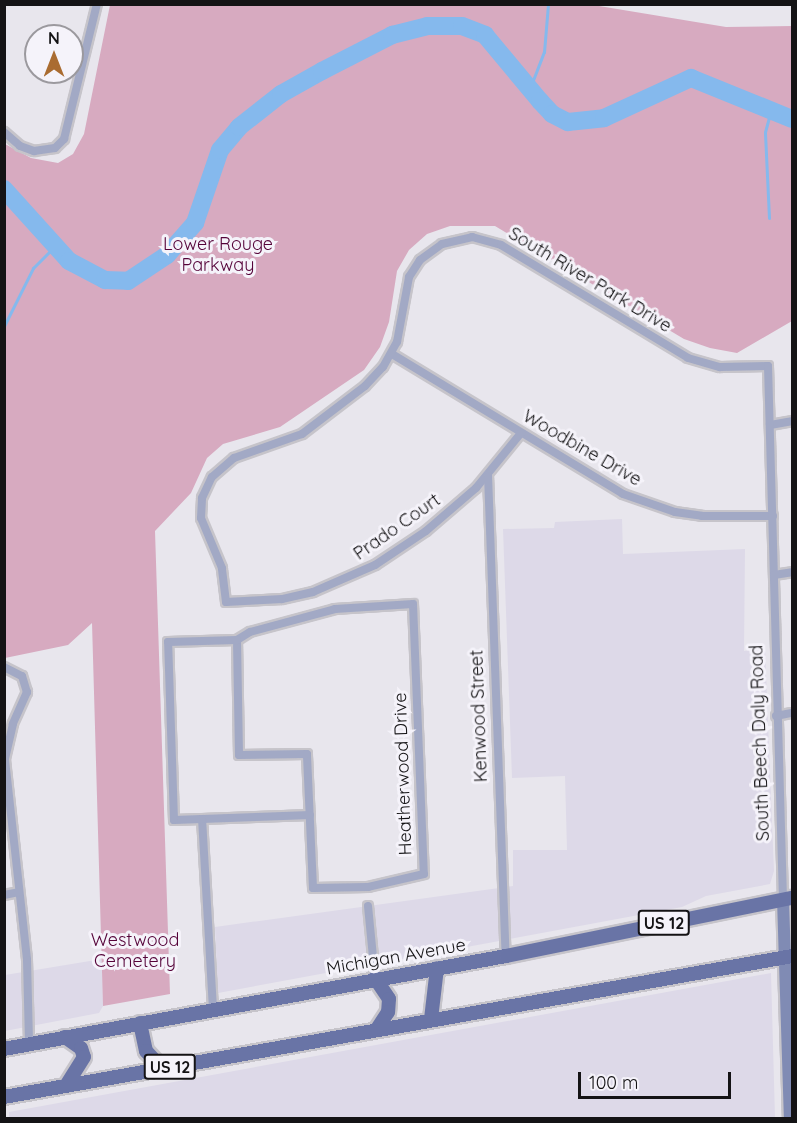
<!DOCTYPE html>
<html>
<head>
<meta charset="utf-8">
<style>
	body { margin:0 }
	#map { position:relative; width:797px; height:1123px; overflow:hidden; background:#e8e6ed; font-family:Quicksand,sans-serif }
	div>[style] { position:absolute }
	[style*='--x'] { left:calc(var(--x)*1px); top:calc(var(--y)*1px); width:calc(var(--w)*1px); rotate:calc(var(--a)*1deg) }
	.built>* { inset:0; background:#ddd9e8 }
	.green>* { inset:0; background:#d7aac0 }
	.stream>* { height:3px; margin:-1.5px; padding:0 1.5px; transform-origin:1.5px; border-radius:1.5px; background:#85b9ed }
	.river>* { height:18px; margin:-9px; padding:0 9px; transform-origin:9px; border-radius:9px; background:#85b9ed }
	.roads { filter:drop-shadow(2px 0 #c6c4ca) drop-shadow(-2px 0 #c6c4ca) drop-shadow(0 2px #c6c4ca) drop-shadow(0 -2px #c6c4ca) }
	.street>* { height:8px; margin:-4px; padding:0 4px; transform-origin:4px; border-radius:4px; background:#a2a9c5 }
	.secondary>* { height:12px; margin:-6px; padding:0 6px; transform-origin:6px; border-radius:6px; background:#808bb4 }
	.primary>* { height:14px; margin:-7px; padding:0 7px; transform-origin:7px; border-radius:7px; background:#6974a6 }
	span { translate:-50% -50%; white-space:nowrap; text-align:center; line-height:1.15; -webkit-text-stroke:6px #f5f3fa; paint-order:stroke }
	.shield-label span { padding:2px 4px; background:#f5f3fa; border:2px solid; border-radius:4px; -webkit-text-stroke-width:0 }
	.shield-label { font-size:16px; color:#141315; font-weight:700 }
	.park-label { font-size:18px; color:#550339 }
	.street-label { font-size:18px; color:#141315 }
	.frame { position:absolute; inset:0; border:6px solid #141315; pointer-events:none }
	.north { position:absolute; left:24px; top:24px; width:60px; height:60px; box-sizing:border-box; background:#f5f3fa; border:2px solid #9b999e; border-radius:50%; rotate:0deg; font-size:16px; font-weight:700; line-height:24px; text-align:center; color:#141315 }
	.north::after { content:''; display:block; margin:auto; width:21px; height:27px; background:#aa6c31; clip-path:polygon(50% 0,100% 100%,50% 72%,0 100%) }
	.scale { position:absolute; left:578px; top:1072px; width:153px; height:27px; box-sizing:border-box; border:3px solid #141315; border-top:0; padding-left:8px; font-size:18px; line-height:21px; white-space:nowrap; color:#141315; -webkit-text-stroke:4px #f5f3fa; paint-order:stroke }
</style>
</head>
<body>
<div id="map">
	<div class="built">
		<i style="clip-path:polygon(622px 519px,623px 554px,745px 549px,744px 651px,765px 648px,774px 871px,770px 884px,706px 896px,682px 907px,218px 993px,215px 927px,513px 886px,513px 850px,567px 850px,565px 776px,512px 778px,503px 529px,554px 528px,555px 522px)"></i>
		<i style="clip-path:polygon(102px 959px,103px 1006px,99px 1013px,5px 1031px,5px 975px)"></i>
		<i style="clip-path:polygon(771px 973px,775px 1118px,9px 1118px,9px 1112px)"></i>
	</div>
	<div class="green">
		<i style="clip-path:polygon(593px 5px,726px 27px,792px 26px,792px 321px,737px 353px,710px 348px,684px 339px,495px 226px,450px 226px,427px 234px,409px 250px,397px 271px,389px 322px,380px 347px,364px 370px,280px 427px,223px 444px,207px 458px,191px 493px,155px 531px,170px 994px,103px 1006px,92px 623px,68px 645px,5px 658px,5px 144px,31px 158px,58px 163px,73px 154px,84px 134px,110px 5px)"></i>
	</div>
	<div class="stream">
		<i style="--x:530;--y:88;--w:39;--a:-69"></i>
		<i style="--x:544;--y:52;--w:48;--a:-85.2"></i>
		<i style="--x:769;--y:218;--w:86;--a:-92.7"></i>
		<i style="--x:765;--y:132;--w:23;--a:-75"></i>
		<i style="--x:4;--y:326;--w:65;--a:-63.4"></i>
		<i style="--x:33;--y:268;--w:28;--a:-45"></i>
	</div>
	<div class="river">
		<i style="--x:4;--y:189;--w:97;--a:47.9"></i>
		<i style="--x:69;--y:261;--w:41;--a:27.8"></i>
		<i style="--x:105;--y:280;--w:23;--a:2"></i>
		<i style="--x:128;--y:281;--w:47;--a:-33.7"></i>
		<i style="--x:167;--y:255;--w:43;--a:-48.8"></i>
		<i style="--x:195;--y:223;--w:77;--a:-71.1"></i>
		<i style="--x:220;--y:150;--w:30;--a:-50"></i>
		<i style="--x:239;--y:127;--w:53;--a:-38.2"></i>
		<i style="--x:281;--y:94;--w:47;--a:-29.3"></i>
		<i style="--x:322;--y:71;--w:79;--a:-27.2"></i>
		<i style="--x:392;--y:35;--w:36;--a:-14"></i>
		<i style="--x:427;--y:26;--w:35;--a:0"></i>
		<i style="--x:462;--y:26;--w:25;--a:21"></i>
		<i style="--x:485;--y:35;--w:86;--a:50.2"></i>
		<i style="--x:540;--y:101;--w:18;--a:47"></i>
		<i style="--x:552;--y:114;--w:18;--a:27"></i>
		<i style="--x:568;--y:122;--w:36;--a:-6"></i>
		<i style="--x:604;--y:118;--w:96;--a:-24.7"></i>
		<i style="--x:691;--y:78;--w:109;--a:22.1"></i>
	</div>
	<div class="roads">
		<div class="street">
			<i style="--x:4;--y:132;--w:21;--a:41"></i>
			<i style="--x:20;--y:146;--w:15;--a:20"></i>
			<i style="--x:34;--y:151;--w:21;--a:-8"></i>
			<i style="--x:55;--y:148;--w:13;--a:-45"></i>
			<i style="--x:64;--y:139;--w:139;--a:-76.3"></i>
			<i style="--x:392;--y:354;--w:270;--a:31.2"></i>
			<i style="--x:623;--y:494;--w:55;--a:19.1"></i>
			<i style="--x:675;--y:512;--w:27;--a:8"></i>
			<i style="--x:702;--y:516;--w:71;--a:0"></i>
			<i style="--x:770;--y:425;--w:22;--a:-10"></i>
			<i style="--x:521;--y:433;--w:71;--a:129.3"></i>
			<i style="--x:476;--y:488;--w:66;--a:139.3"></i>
			<i style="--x:426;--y:531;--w:61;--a:146.3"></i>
			<i style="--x:375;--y:565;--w:68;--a:156.5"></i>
			<i style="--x:313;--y:592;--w:32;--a:167"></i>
			<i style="--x:282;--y:599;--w:56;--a:176.9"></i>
			<i style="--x:226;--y:602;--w:34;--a:-97"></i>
			<i style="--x:222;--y:568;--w:54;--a:-112.8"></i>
			<i style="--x:201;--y:518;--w:20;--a:-87"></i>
			<i style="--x:202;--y:498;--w:23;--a:-65"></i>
			<i style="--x:212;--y:477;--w:29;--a:-41"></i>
			<i style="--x:234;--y:458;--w:72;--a:-19.4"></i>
			<i style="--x:302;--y:434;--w:79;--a:-37.3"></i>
			<i style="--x:365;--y:386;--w:26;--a:-47"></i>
			<i style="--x:383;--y:367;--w:29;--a:-61"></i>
			<i style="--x:397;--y:342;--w:66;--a:-79.5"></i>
			<i style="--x:409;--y:277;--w:20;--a:-57"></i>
			<i style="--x:420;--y:260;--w:27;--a:-36"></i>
			<i style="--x:442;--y:244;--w:31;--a:-13"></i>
			<i style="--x:472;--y:237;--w:30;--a:15"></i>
			<i style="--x:501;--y:245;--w:218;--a:31.1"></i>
			<i style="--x:688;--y:358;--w:33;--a:16"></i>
			<i style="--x:720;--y:367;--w:48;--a:-1.2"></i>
			<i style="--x:768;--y:366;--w:533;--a:88.39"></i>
			<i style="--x:488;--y:475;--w:481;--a:87.9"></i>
			<i style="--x:774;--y:575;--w:18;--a:-9"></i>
			<i style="--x:413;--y:604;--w:270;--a:87.7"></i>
			<i style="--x:424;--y:874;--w:57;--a:166.9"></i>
			<i style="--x:368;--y:887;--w:55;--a:179"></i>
			<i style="--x:313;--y:888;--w:134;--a:-92.6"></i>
			<i style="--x:307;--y:754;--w:68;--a:179.2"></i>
			<i style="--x:239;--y:755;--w:115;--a:-91"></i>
			<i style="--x:237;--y:640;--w:15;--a:-32"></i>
			<i style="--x:250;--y:632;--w:88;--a:-15.1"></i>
			<i style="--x:335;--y:609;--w:78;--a:-3.7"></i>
			<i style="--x:4;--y:667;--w:20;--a:27"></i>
			<i style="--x:22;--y:676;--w:17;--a:73"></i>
			<i style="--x:27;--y:692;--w:35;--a:114"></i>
			<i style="--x:13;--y:724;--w:37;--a:103"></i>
			<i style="--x:5;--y:760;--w:201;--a:83.7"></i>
			<i style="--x:27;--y:960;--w:84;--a:88.6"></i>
			<i style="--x:776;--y:716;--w:16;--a:-11"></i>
			<i style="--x:202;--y:819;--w:108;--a:-2.1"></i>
			<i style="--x:4;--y:895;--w:15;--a:-11"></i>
			<i style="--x:368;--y:906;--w:72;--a:84.4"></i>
			<i style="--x:213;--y:1009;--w:190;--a:-93.3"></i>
			<i style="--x:202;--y:819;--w:28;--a:178"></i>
			<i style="--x:174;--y:820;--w:178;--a:-91.9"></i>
			<i style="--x:168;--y:642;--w:69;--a:-1.7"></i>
		</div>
		<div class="secondary">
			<i style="--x:783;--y:899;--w:219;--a:88.2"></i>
		</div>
		<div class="primary">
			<i style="--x:375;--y:978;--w:25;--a:56"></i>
			<i style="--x:389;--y:999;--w:13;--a:94"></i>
			<i style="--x:388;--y:1012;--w:20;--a:123"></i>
			<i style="--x:431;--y:1019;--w:51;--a:-83.3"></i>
			<i style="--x:140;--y:1023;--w:29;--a:78"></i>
			<i style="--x:146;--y:1051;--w:23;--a:47"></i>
			<i style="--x:65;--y:1037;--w:19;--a:35"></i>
			<i style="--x:81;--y:1048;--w:9;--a:72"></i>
			<i style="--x:84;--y:1057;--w:34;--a:122"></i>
			<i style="--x:4;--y:1049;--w:511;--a:-10.5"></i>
			<i style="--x:506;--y:956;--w:292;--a:-11.5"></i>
			<i style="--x:4;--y:1097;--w:801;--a:-10.14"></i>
		</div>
	</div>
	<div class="shield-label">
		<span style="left:664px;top:923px">US 12</span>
		<span style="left:170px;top:1067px">US 12</span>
	</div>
	<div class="park-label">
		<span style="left:218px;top:255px">Lower Rouge<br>Parkway</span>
		<span style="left:135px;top:951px">Westwood<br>Cemetery</span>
	</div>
	<div class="street-label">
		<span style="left:590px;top:280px;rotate:31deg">South River Park Drive</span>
		<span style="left:582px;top:448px;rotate:30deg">Woodbine Drive</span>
		<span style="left:397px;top:527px;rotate:-35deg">Prado Court</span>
		<span style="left:479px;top:716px;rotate:-92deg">Kenwood Street</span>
		<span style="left:760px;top:743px;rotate:-92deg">South Beech Daly Road</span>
		<span style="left:403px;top:774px;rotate:-92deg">Heatherwood Drive</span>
		<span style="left:396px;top:957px;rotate:-10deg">Michigan Avenue</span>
	</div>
	<div class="frame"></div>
	<div class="north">N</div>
	<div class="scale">100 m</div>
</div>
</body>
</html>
